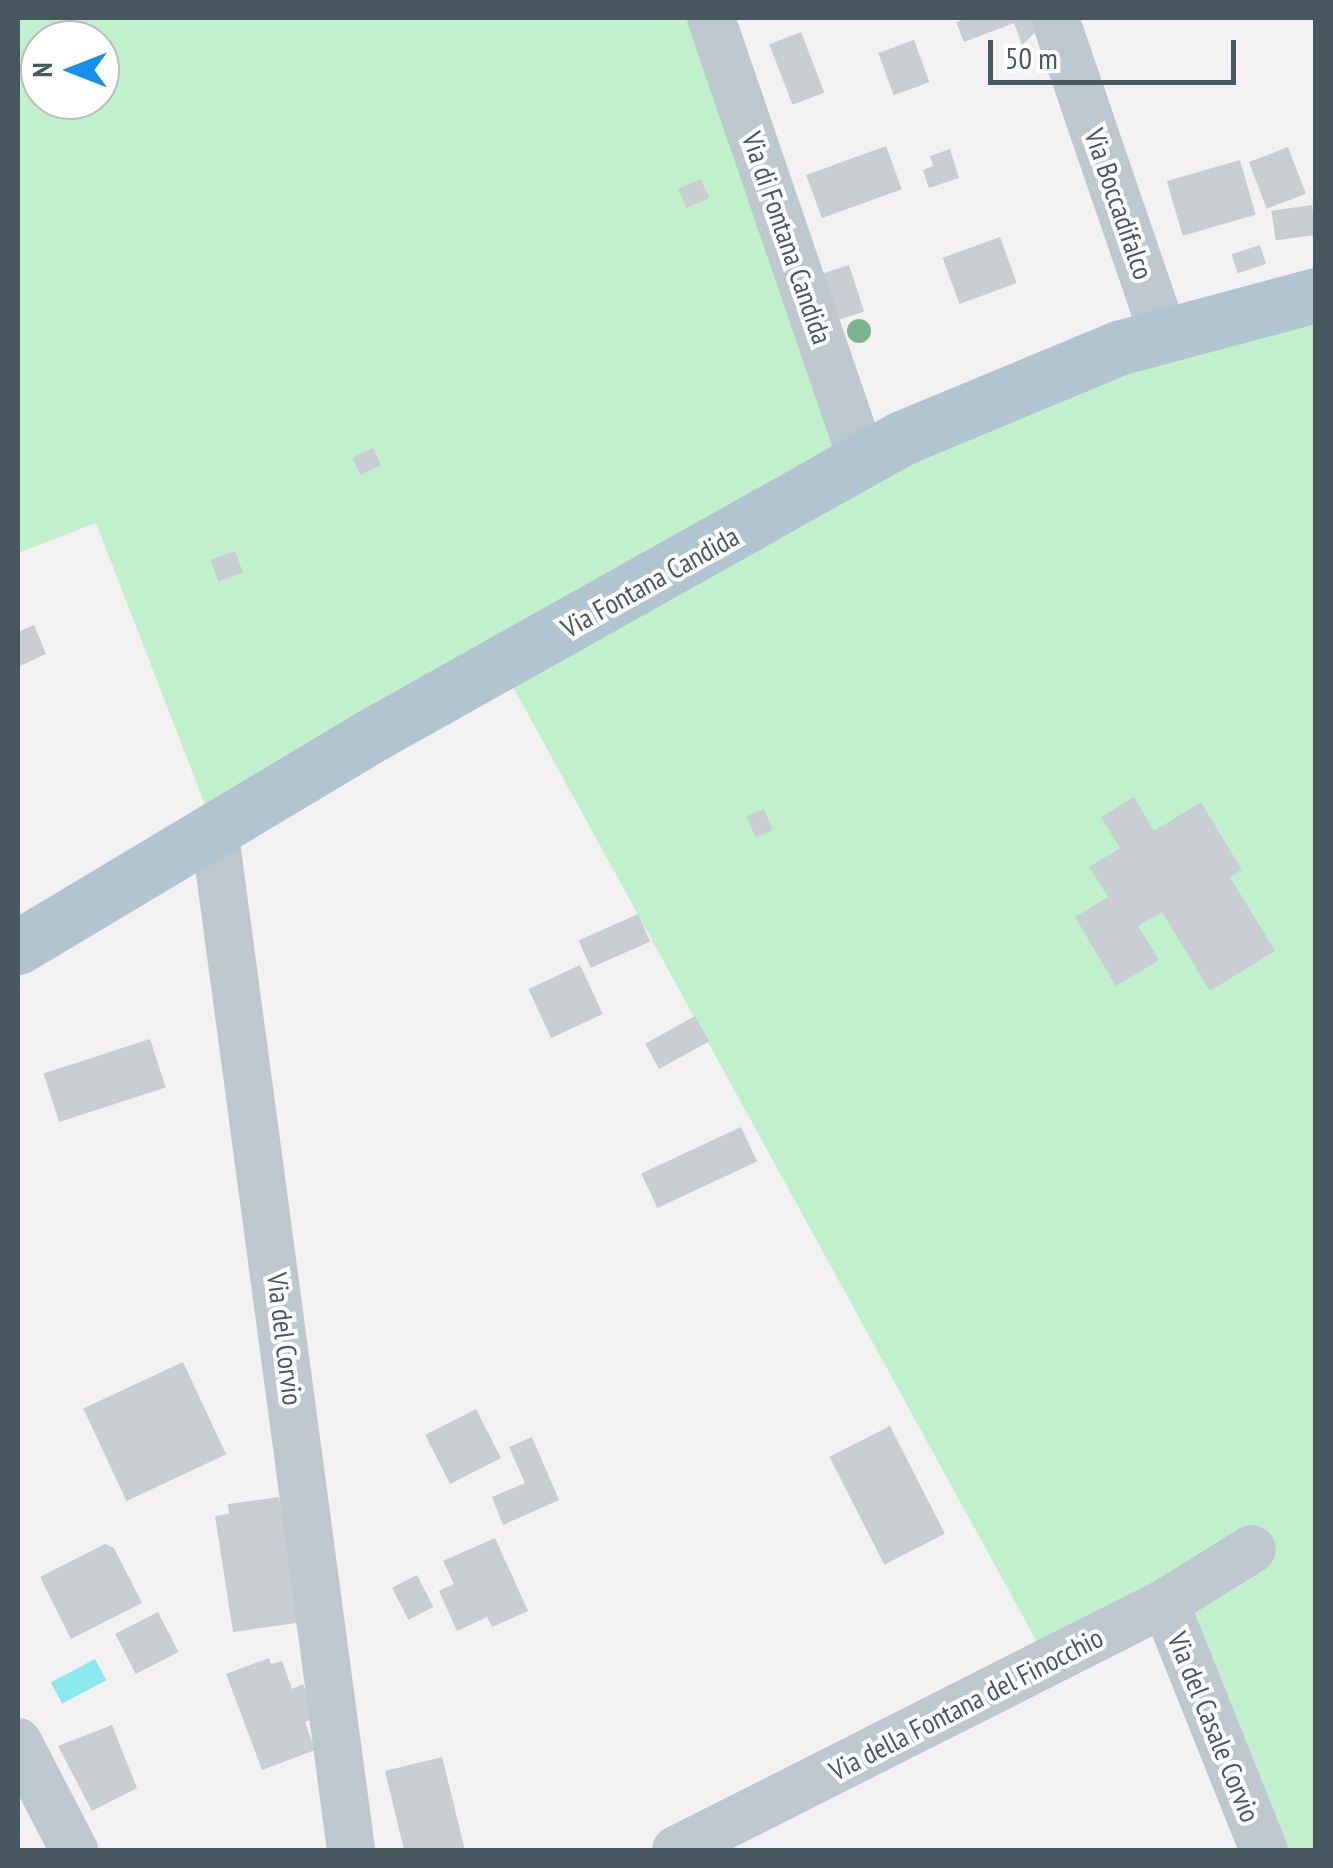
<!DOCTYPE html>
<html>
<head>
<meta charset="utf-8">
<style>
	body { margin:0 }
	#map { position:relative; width:1333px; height:1868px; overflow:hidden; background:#f4f1f2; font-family:"PT Sans Narrow",sans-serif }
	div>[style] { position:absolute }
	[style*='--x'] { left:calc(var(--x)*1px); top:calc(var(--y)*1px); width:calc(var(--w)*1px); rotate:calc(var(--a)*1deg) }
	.green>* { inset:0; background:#c0f1cc }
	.water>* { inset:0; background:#8ce8ef; transform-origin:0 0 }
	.building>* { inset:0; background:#c8cdd1; transform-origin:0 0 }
	.minor>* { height:48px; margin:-24px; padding:0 24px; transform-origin:24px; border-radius:24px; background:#bcc8ce }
	.major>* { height:55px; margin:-27.5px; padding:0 27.5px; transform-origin:27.5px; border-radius:27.5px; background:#b1c5d0 }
	.trees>* { width:24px; height:24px; margin:-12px; border-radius:50%; background:#79b68f }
	span { translate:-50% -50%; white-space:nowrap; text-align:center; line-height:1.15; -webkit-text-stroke:8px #fff; paint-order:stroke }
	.street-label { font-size:28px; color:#485860 }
	.frame { position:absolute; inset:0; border:20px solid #485860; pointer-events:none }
	.north { position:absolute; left:20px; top:20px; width:100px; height:100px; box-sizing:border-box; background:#fff; border:2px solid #b6bcbf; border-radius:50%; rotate:270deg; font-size:28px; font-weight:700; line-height:40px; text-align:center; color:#485860 }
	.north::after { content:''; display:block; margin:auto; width:35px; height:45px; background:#1590ea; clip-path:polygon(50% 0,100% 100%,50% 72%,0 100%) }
	.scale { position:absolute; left:988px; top:40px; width:248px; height:45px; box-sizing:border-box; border:5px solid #485860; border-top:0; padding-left:12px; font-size:30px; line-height:35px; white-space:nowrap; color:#485860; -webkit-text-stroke:8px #fff; paint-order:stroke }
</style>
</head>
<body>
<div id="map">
	<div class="green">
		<i style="clip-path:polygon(evenodd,18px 18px,711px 18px,863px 458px,1315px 295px,1315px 1850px,1264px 1850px,1165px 1603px,1048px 1662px,501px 665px,214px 828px,96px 523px,18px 553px,18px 18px,40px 40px,100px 40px,100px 100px,40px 100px,40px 40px)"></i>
	</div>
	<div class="water">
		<i style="left:95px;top:1659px;width:24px;height:50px;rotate:62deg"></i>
	</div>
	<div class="building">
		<i style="clip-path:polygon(966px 18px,1036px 18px,1040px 28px,1022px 45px,1014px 23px,964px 42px,956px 22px)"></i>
		<i style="left:801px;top:32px;width:65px;height:34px;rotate:69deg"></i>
		<i style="left:914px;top:40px;width:45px;height:38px;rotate:70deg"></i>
		<i style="left:886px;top:146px;width:46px;height:85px;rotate:70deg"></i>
		<i style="left:1288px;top:147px;width:50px;height:42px;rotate:69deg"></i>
		<i style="clip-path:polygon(950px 149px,959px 178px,929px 188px,923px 170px,933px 166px,930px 156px)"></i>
		<i style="left:1240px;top:160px;width:57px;height:76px;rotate:74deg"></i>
		<i style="left:701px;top:179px;width:21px;height:25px;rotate:67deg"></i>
		<i style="left:1312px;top:205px;width:30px;height:41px;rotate:82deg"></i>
		<i style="left:1000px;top:237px;width:49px;height:61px;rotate:70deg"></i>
		<i style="left:1260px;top:245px;width:20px;height:30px;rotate:72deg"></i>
		<i style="left:849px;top:265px;width:49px;height:29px;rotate:72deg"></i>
		<i style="left:373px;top:448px;width:19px;height:23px;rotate:65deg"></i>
		<i style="left:235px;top:551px;width:23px;height:26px;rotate:70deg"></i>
		<i style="clip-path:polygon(34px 625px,46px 654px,18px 667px,18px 632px)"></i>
		<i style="clip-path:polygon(1134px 797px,1154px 831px,1201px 802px,1242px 870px,1230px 877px,1275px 951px,1210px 991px,1162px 912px,1138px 926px,1159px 960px,1116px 986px,1075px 917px,1108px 897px,1089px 867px,1120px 848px,1101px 817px)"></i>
		<i style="left:764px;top:809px;width:23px;height:19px;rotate:67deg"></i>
		<i style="left:638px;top:914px;width:30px;height:65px;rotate:66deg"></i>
		<i style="left:580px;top:965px;width:54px;height:57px;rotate:65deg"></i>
		<i style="left:695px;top:1016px;width:29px;height:57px;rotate:61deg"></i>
		<i style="left:150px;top:1039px;width:51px;height:112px;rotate:72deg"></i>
		<i style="left:741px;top:1127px;width:38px;height:110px;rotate:65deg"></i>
		<i style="left:183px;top:1362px;width:102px;height:110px;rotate:65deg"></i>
		<i style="left:476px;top:1409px;width:55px;height:57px;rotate:63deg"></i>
		<i style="left:890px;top:1426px;width:121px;height:68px;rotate:63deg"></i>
		<i style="clip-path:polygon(532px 1437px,559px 1500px,503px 1525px,492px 1497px,525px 1483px,509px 1447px)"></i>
		<i style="clip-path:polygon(279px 1497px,303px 1622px,233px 1632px,215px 1516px,229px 1514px,228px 1504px)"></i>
		<i style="clip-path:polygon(495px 1538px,528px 1611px,492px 1627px,487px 1617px,457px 1631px,439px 1591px,454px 1584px,443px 1561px)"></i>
		<i style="clip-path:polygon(105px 1544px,114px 1548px,142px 1603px,71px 1639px,40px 1577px)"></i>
		<i style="left:417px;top:1575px;width:36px;height:28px;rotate:63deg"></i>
		<i style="left:158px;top:1612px;width:45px;height:48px;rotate:63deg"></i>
		<i style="clip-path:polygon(269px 1658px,271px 1664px,282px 1661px,292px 1689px,303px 1684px,316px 1718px,305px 1722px,315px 1750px,262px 1770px,226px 1674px)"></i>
		<i style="clip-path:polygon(112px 1725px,137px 1788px,92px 1811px,58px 1746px)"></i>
		<i style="clip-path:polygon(442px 1757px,465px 1850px,404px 1850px,385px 1771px)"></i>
	</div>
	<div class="minor">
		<i style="--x:711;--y:18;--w:466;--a:71.1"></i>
		<i style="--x:1055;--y:18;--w:333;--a:71.1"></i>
		<i style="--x:214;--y:828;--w:1031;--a:82.36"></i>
		<i style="--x:1165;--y:1603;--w:266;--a:68.2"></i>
		<i style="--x:18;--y:1742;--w:122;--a:62.6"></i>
		<i style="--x:676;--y:1850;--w:548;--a:-26.8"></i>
		<i style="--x:1165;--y:1603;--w:102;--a:-31.8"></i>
	</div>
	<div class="major">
		<i style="--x:18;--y:947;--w:415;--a:-30.9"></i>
		<i style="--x:374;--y:734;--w:605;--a:-29.28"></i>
		<i style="--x:902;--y:438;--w:234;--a:-22.6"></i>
		<i style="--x:1118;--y:348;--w:205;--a:-15"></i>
	</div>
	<div class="trees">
		<i style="left:859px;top:331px"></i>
	</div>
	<div class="street-label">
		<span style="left:1119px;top:204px;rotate:71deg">Via Boccadifalco</span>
		<span style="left:787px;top:238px;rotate:71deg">Via di Fontana Candida</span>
		<span style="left:650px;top:582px;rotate:-29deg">Via Fontana Candida</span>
		<span style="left:285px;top:1339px;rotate:83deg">Via del Corvio</span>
		<span style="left:966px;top:1704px;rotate:-27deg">Via della Fontana del Finocchio</span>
		<span style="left:1214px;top:1727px;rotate:68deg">Via del Casale Corvio</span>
	</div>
	<div class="frame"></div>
	<div class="north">N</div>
	<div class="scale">50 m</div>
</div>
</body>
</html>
